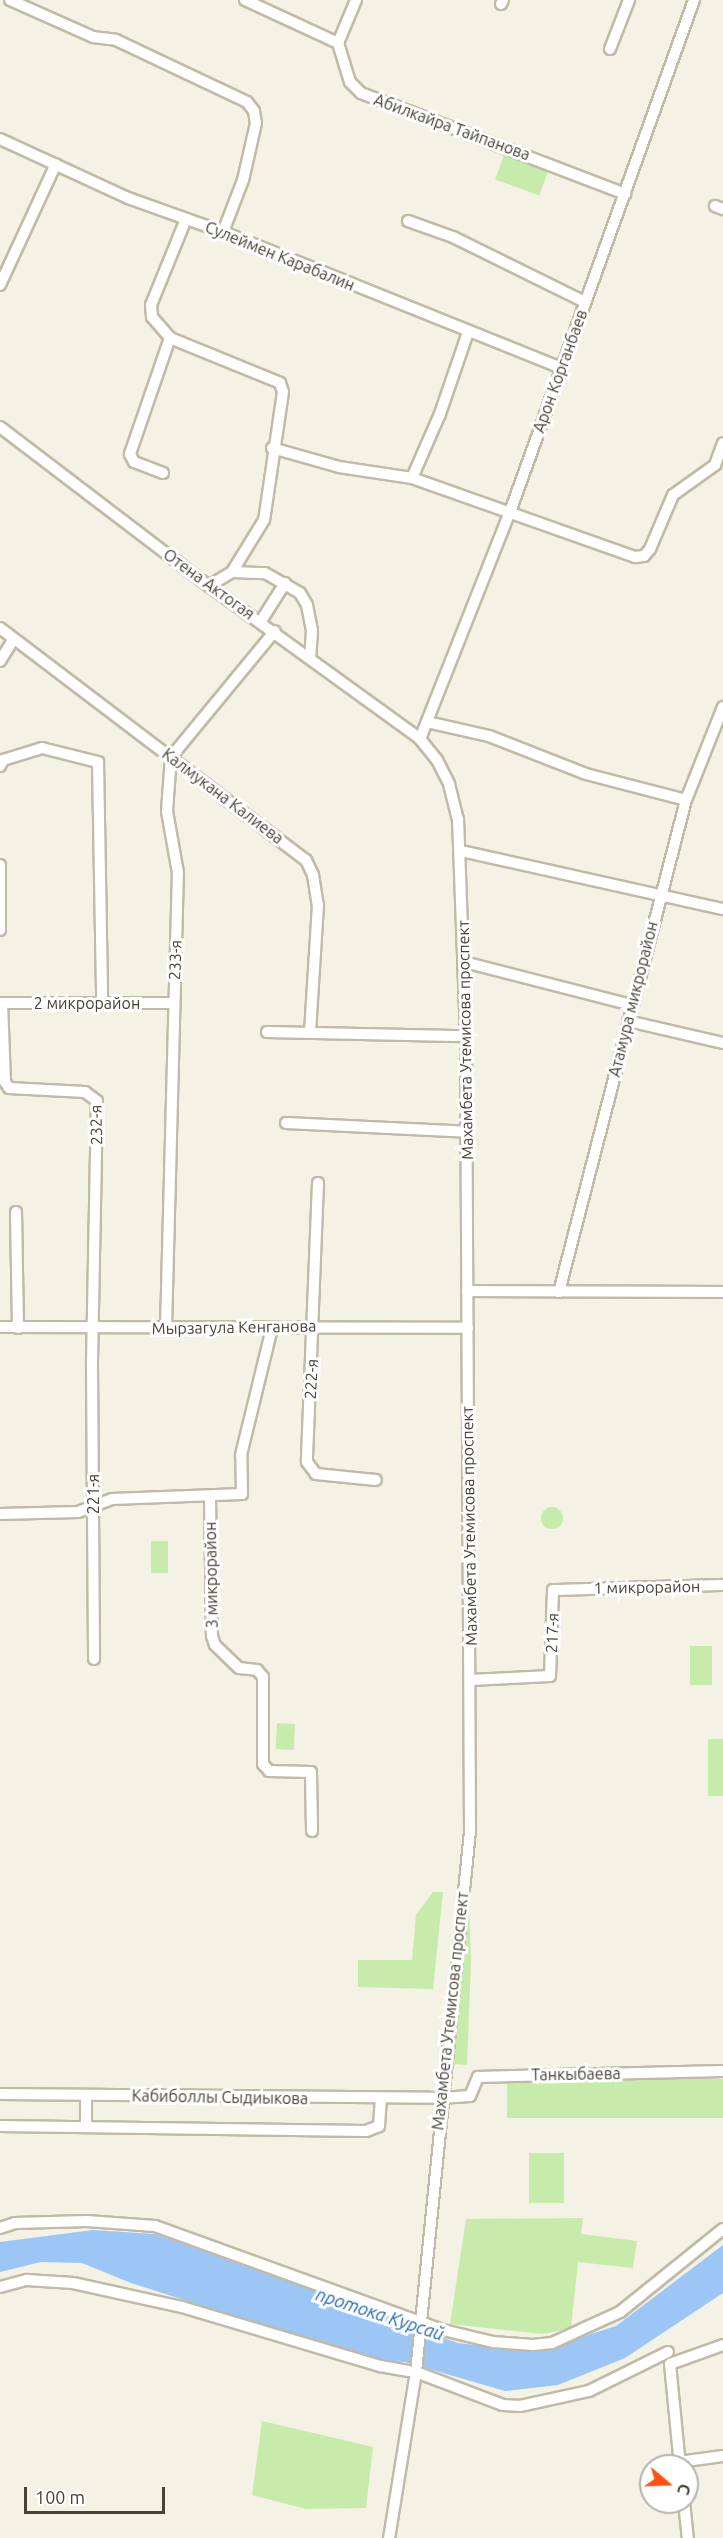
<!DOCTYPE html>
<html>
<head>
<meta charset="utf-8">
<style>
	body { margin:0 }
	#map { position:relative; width:723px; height:2538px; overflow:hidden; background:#f4f1e5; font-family:Ubuntu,sans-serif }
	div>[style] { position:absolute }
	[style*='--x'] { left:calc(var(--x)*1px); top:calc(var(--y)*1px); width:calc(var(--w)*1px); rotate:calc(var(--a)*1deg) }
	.green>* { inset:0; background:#c6ebaa; transform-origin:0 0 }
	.round { border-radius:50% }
	.water>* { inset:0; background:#9cc6f6 }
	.roads { filter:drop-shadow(2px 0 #c0baa7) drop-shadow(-2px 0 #c0baa7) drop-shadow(0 2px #c0baa7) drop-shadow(0 -2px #c0baa7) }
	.minor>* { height:10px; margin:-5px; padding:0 5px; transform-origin:5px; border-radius:5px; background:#fff }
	span { translate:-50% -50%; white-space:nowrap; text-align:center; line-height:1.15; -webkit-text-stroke:6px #fff; paint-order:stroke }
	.street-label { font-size:16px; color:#474234 }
	.water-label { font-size:18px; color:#2569ba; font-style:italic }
	.north { position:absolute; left:639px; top:2454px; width:60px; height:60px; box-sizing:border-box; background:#fff; border:2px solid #b5b3ae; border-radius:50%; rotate:109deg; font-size:16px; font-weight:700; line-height:24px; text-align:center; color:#474234 }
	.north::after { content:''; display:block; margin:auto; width:21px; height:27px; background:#ff5211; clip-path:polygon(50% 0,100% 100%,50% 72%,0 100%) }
	.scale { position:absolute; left:24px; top:2487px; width:141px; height:27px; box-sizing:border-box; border:3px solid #474234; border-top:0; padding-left:8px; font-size:18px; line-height:21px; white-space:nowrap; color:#474234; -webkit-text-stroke:4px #fff; paint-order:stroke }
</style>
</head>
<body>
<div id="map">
	<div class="green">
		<i style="left:504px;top:155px;width:47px;height:26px;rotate:20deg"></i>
		<i class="round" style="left:541px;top:1507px;width:22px;height:22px"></i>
		<i style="left:151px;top:1541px;width:17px;height:32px"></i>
		<i style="left:690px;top:1646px;width:22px;height:39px"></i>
		<i style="left:277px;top:1723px;width:18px;height:26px;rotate:3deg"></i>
		<i style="left:708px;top:1739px;width:15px;height:57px"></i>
		<i style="clip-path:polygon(468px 1872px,471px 1962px,467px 2065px,450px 2064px)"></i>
		<i style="clip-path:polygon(433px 1892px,443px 1892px,433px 1989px,358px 1987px,358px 1960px,412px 1960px,416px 1915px)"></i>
		<i style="left:723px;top:2079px;width:39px;height:216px;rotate:90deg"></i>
		<i style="left:529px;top:2153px;width:35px;height:50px"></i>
		<i style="clip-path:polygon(583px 2218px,581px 2234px,637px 2241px,633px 2268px,578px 2262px,571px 2328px,542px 2334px,450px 2324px,466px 2219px)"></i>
		<i style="clip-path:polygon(262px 2421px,373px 2447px,366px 2508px,306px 2509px,252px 2495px)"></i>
	</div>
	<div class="water">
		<i style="clip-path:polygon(93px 2230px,155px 2234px,458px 2343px,535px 2352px,616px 2326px,723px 2245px,723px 2293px,625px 2358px,558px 2385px,505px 2391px,405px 2362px,381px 2363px,131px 2283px,82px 2263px,41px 2262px,0 2272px,0 2242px)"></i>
	</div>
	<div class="roads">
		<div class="minor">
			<i style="--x:10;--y:0;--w:91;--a:24"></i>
			<i style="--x:93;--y:37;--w:23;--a:7"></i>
			<i style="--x:116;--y:40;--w:145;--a:25.3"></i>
			<i style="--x:247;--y:102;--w:11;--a:52"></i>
			<i style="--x:254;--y:111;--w:12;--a:81"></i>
			<i style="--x:256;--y:123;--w:58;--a:102.8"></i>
			<i style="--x:243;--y:180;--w:56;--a:111"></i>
			<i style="--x:245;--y:0;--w:102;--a:24.8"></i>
			<i style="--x:338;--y:43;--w:41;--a:72.9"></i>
			<i style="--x:350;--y:82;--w:16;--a:45"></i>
			<i style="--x:361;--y:93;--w:283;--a:20.9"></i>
			<i style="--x:501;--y:4;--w:4;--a:-63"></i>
			<i style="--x:338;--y:43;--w:47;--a:-67.3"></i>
			<i style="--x:610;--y:49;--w:53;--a:-68.8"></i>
			<i style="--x:0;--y:139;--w:141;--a:24.7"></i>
			<i style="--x:128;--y:198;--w:101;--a:19.7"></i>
			<i style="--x:223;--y:232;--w:365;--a:21.9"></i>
			<i style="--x:715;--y:206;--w:9;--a:21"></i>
			<i style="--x:186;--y:219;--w:93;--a:112.1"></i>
			<i style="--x:151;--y:305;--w:12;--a:85"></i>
			<i style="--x:152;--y:317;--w:28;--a:49"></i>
			<i style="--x:170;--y:338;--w:119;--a:22.2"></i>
			<i style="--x:280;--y:383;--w:9;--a:72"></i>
			<i style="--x:283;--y:392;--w:129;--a:98.4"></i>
			<i style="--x:264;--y:520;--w:61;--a:121.6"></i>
			<i style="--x:232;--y:572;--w:27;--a:149"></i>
			<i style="--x:408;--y:221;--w:48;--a:19.6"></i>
			<i style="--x:453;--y:237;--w:147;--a:26.2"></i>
			<i style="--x:0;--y:285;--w:133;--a:-65.2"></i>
			<i style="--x:0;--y:427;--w:263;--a:37.3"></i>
			<i style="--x:209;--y:586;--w:261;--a:35.9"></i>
			<i style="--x:420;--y:739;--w:27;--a:51"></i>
			<i style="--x:437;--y:760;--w:27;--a:63"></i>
			<i style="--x:449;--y:784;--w:36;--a:76"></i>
			<i style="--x:458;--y:819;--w:217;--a:87.9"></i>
			<i style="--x:466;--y:1036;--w:795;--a:89.71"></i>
			<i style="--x:470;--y:1831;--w:544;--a:95.7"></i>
			<i style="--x:416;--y:2372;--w:168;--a:99.2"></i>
			<i style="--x:272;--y:448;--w:70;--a:15.8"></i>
			<i style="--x:339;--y:467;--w:74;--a:8.6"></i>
			<i style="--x:412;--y:478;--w:237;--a:19.5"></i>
			<i style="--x:635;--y:557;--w:9;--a:-6"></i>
			<i style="--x:644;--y:556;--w:9;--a:-49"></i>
			<i style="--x:650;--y:549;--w:59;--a:-66.9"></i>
			<i style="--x:673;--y:495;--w:52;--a:-35.5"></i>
			<i style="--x:715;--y:465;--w:23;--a:-70"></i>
			<i style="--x:163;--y:473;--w:31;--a:-159"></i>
			<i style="--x:134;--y:462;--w:9;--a:-117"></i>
			<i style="--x:130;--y:454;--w:123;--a:-71"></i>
			<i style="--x:412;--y:478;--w:70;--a:-66.4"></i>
			<i style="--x:440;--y:414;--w:87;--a:-71.1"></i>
			<i style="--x:232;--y:572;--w:33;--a:2"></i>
			<i style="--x:265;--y:573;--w:40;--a:29.7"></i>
			<i style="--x:300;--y:593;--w:14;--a:60"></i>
			<i style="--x:307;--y:605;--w:26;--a:79"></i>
			<i style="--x:312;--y:631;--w:26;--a:94"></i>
			<i style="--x:261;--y:621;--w:45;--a:-57.7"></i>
			<i style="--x:0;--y:628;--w:384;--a:37.2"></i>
			<i style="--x:306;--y:860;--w:17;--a:65"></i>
			<i style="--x:313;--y:875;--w:30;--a:81"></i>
			<i style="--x:318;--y:905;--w:127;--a:93.6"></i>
			<i style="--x:0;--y:661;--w:26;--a:-58"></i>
			<i style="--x:427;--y:722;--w:64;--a:12.7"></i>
			<i style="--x:489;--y:736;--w:104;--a:21.4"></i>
			<i style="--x:586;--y:774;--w:103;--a:14.6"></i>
			<i style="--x:420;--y:739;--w:244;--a:-68.4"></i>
			<i style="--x:510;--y:512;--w:544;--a:-70.23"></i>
			<i style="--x:0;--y:766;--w:7;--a:-63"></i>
			<i style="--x:3;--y:760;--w:41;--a:-17.1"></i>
			<i style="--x:42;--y:748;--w:58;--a:14"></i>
			<i style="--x:98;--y:762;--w:241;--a:89"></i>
			<i style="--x:461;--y:851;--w:268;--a:12.5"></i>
			<i style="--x:0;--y:865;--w:65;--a:90"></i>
			<i style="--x:464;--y:962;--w:172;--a:14.4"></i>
			<i style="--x:0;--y:1003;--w:174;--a:0"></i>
			<i style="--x:2;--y:1003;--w:79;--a:87.8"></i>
			<i style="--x:5;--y:1082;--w:7;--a:56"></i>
			<i style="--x:9;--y:1088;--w:76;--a:3"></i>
			<i style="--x:85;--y:1092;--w:15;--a:37"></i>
			<i style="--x:97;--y:1101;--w:264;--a:91.1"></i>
			<i style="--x:92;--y:1365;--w:294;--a:89.6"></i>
			<i style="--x:628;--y:1021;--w:98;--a:13"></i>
			<i style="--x:267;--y:1032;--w:199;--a:1.2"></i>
			<i style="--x:286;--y:1123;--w:181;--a:2.8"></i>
			<i style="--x:318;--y:1183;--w:279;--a:92.3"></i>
			<i style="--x:307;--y:1462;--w:15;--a:53"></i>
			<i style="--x:316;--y:1474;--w:60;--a:5.7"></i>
			<i style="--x:16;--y:1212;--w:116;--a:89"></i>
			<i style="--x:467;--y:1291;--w:256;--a:0.2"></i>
			<i style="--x:559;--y:1292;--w:508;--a:-75.53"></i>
			<i style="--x:686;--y:800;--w:100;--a:-68.3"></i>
			<i style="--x:0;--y:1327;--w:468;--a:0.1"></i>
			<i style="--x:166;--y:1328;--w:455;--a:-88.5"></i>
			<i style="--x:178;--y:873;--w:63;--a:-100.1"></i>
			<i style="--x:167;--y:811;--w:54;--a:-85.8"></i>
			<i style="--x:171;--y:757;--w:163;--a:-50.5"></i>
			<i style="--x:210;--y:1497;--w:139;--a:89.2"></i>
			<i style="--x:212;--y:1636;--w:9;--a:72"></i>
			<i style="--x:215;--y:1645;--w:33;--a:44"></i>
			<i style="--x:239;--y:1668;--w:18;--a:6"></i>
			<i style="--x:257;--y:1670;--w:9;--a:49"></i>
			<i style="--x:263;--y:1677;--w:87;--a:90"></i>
			<i style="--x:263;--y:1764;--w:9;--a:49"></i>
			<i style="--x:269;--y:1771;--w:42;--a:1.4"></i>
			<i style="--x:311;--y:1772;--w:59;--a:89"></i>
			<i style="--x:0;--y:1514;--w:78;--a:-1.5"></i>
			<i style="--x:78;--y:1512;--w:36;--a:-21"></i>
			<i style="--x:112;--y:1499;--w:130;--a:-2.2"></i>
			<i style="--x:242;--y:1494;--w:39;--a:-91"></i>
			<i style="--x:241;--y:1455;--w:131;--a:-76.3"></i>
			<i style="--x:471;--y:1680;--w:79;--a:-2.9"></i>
			<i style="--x:550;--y:1676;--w:86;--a:-88"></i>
			<i style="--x:553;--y:1590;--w:170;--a:-1.7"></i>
			<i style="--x:0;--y:2094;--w:441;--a:0.5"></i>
			<i style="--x:441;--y:2098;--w:29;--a:-4"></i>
			<i style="--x:470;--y:2096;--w:21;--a:-67"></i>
			<i style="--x:478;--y:2077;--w:245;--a:-1.4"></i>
			<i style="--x:0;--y:2126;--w:366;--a:0.8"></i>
			<i style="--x:366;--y:2131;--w:14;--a:-21"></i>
			<i style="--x:379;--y:2126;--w:28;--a:-86"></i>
			<i style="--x:86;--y:2127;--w:32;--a:-90"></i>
			<i style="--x:0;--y:2228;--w:16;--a:-18"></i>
			<i style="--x:15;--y:2223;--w:72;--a:-1.6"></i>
			<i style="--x:87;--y:2221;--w:68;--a:4.2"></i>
			<i style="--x:155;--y:2226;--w:302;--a:19.9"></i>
			<i style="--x:439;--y:2329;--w:56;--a:13.5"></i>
			<i style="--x:493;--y:2342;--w:40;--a:4.3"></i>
			<i style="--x:533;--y:2345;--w:19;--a:-6"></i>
			<i style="--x:552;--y:2343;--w:75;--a:-24.5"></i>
			<i style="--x:620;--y:2312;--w:132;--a:-38.9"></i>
			<i style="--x:0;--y:2287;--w:28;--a:-15"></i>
			<i style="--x:27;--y:2280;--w:46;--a:3.7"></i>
			<i style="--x:73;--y:2283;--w:112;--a:12.4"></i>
			<i style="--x:182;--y:2307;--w:207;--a:16.6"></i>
			<i style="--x:380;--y:2366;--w:29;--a:10"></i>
			<i style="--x:416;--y:2372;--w:93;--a:20.8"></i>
			<i style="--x:503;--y:2405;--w:17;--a:3"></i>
			<i style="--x:520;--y:2406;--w:71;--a:-12.3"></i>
			<i style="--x:589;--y:2391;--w:88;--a:-26.3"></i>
			<i style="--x:679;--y:2462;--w:44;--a:-7.8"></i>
			<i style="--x:680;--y:2466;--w:102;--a:-95.6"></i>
			<i style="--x:670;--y:2364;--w:56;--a:-19.7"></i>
			<i style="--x:684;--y:2502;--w:36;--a:84"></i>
		</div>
	</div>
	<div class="street-label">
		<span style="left:452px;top:127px;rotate:20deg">Абилкайра Тайпанова</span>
		<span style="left:280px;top:256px;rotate:22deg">Сулеймен Карабалин</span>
		<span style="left:560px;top:371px;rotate:-70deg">Арон Корганбаев</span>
		<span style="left:209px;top:584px;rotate:36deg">Отена Актогая</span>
		<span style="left:223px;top:796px;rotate:37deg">Калмукана Калиева</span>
		<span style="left:175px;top:960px;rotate:-88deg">233-я</span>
		<span style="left:633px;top:999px;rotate:-76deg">Атамура микрорайон</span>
		<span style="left:87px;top:1003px">2 микрорайон</span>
		<span style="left:465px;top:1040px;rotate:-91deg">Махамбета Утемисова проспект</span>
		<span style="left:96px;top:1125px;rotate:-91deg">232-я</span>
		<span style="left:234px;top:1327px;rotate:-1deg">Мырзагула Кенганова</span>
		<span style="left:311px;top:1379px;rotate:-87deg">222-я</span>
		<span style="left:93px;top:1494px;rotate:-90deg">221-я</span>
		<span style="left:469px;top:1526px;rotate:-91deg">Махамбета Утемисова проспект</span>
		<span style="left:211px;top:1575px;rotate:-91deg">3 микрорайон</span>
		<span style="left:647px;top:1587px;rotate:-1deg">1 микрорайон</span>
		<span style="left:552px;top:1633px;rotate:-88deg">217-я</span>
		<span style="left:450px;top:2011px;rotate:-84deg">Махамбета Утемисова проспект</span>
		<span style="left:576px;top:2074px;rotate:-1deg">Танкыбаева</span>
		<span style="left:220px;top:2097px;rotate:1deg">Кабиболлы Сыдиыкова</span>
	</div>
	<div class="water-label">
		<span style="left:380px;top:2314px;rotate:18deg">протока Курсай</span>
	</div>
	<div class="north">С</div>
	<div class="scale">100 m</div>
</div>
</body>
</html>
